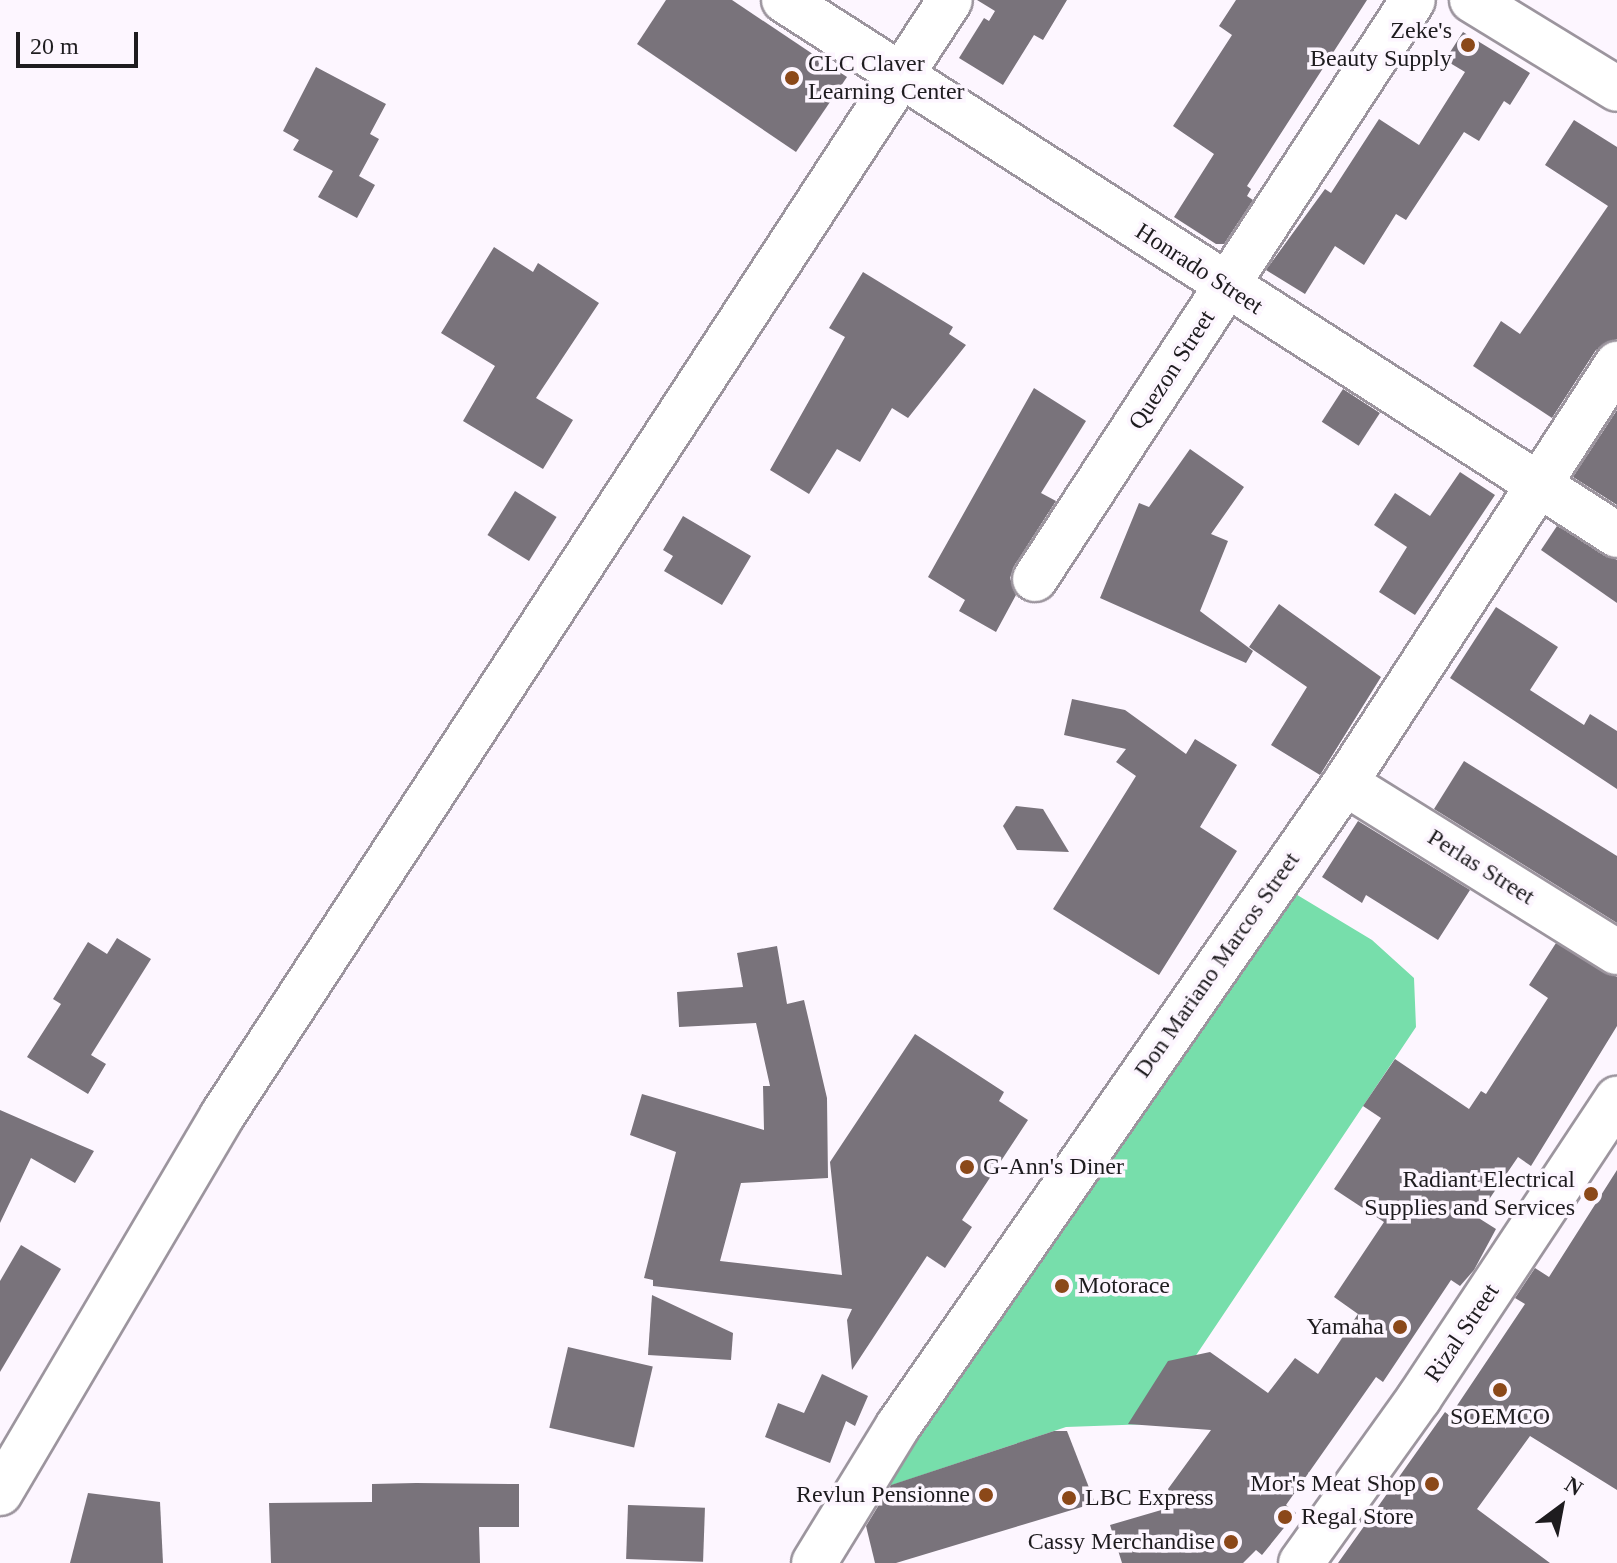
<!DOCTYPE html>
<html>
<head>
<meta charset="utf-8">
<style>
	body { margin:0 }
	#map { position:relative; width:1617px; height:1563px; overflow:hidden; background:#fdf6ff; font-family:Georgia,serif }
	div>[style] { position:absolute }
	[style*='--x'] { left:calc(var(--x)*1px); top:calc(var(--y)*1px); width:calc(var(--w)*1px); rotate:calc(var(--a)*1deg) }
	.forest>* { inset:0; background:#77deab }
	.building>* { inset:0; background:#79737b; transform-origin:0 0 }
	.roads { filter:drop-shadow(2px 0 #9c959e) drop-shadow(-2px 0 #9c959e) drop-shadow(0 2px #9c959e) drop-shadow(0 -2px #9c959e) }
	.minor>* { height:44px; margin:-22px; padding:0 22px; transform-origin:22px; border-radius:22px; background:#fff }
	.tertiary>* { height:44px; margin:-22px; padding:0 22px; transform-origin:22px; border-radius:22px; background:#fff }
	.dots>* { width:22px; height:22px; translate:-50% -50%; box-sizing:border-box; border:4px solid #fdf6ff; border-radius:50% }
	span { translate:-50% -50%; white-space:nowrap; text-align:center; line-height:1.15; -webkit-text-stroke:7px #fdf6ff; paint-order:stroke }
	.poi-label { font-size:24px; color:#1e1c1f }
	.right { translate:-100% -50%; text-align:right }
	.left { translate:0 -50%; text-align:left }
	.street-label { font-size:24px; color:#1e1c1f }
	.north { position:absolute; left:1521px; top:1467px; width:80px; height:80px; -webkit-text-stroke:6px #fdf6ff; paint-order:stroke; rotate:32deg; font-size:22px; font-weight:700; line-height:32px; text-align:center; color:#1e1c1f }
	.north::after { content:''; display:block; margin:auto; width:28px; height:36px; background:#1e1c1f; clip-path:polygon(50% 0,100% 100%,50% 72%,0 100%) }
	.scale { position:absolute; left:16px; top:32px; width:122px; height:36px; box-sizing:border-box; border:4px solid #1e1c1f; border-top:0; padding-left:10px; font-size:24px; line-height:28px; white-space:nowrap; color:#1e1c1f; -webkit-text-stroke:6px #fdf6ff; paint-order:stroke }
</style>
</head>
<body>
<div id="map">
	<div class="forest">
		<i style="clip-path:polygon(1289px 890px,1372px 940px,1414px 978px,1416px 1027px,1150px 1424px,1066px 1427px,889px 1486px,892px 1466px)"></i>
	</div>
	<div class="building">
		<i style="clip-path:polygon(666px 0,732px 0,847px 77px,796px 152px,637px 44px)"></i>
		<i style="clip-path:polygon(977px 0,1067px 0,1043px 40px,1034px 35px,1003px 85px,959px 58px,984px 18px,989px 21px,995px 11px)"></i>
		<i style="clip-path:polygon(1236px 0,1367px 0,1247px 186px,1251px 189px,1247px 196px,1253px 200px,1224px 244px,1216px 244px,1174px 217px,1214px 154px,1173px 126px,1232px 35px,1219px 26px)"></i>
		<i style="clip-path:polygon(1463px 32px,1530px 73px,1510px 105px,1504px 101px,1479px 141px,1464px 132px,1406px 220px,1396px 214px,1364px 265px,1335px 246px,1305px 294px,1266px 270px,1325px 189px,1331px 193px,1379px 119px,1419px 145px,1465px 72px,1445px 60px)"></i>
		<i style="clip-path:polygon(316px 67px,386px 104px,370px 134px,379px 139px,359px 176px,375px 185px,357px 218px,318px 197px,333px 171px,293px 150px,299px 140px,283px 131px)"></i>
		<i style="clip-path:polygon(1574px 120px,1617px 147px,1617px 339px,1596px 350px,1552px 418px,1473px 366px,1501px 321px,1520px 334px,1608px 206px,1545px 165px)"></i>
		<i style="clip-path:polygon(494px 247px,533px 272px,538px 263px,599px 303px,536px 398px,573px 420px,543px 469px,463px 421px,495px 366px,441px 333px)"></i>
		<i style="clip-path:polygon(863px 272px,953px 327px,949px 334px,966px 345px,908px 418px,892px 408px,860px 462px,837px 449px,809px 494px,770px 470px,845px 337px,829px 328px)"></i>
		<i style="clip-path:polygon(1034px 388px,1086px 421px,1041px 493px,1056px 501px,1014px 566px,1010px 578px,1016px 595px,996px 632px,959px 611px,965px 600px,928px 577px)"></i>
		<i style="left:1343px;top:389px;width:44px;height:39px;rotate:33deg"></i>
		<i style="clip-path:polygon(1617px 410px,1617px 505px,1573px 477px)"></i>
		<i style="clip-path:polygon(1190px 449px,1244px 487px,1211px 534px,1228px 541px,1200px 611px,1253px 651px,1246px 663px,1100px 598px,1139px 503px,1149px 507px)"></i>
		<i style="clip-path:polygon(1460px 472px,1495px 495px,1415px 615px,1379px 592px,1407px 547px,1374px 525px,1395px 493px,1430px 516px)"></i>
		<i style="left:515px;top:491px;width:49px;height:52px;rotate:32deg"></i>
		<i style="clip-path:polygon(683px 516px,751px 556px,722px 605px,664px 571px,673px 556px,663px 550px)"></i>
		<i style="clip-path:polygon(1557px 526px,1617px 560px,1617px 603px,1541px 550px)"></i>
		<i style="clip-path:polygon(1279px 604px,1381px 677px,1320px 775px,1271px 745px,1307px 687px,1249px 647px)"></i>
		<i style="clip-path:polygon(1496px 607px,1558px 647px,1530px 690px,1584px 725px,1590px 714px,1617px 731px,1617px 789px,1450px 678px)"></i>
		<i style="clip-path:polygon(1072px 699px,1125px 710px,1186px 754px,1195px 739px,1237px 765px,1200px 827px,1237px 851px,1159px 975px,1053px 909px,1136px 776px,1116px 762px,1126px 749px,1064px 735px)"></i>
		<i style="clip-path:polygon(1464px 761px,1617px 856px,1617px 923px,1434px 809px)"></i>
		<i style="clip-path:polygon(1016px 806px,1043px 809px,1069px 852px,1017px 850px,1003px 826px)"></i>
		<i style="clip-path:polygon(1358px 821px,1470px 890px,1438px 940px,1366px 895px,1362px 903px,1322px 877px)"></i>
		<i style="clip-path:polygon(117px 938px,151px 959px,91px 1055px,106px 1064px,88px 1094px,27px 1057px,61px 1004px,53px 999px,88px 942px,107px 954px)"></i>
		<i style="clip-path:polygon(1556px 943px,1617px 977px,1617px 1026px,1531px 1166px,1518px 1157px,1477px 1217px,1496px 1229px,1474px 1270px,1460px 1286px,1451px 1280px,1383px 1382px,1376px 1377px,1286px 1505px,1296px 1513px,1262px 1555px,1256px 1550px,1243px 1563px,1122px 1563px,1110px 1525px,1175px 1506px,1168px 1489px,1211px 1430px,1128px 1424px,1168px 1361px,1210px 1352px,1268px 1393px,1295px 1358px,1318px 1374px,1358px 1314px,1334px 1297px,1384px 1222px,1334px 1189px,1381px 1118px,1363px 1106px,1395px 1059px,1469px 1109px,1481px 1091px,1486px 1094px,1548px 998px,1529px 985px)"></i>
		<i style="clip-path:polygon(777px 946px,787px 1004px,804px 1000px,827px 1098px,828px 1178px,741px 1183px,720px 1261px,842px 1275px,830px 1162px,915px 1034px,1004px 1092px,999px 1101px,1028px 1120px,962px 1220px,972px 1227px,945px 1268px,927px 1256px,852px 1370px,847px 1320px,852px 1309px,653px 1286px,653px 1280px,644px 1278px,676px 1152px,630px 1135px,642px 1094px,764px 1130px,763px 1086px,770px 1086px,756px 1023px,679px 1027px,677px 992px,743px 987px,737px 953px)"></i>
		<i style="clip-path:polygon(0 1110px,94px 1151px,75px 1183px,31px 1158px,0 1223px)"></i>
		<i style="clip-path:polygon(1617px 1170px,1617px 1490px,1530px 1436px,1477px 1509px,1550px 1563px,1338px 1563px,1445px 1412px,1450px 1416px,1525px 1304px,1515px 1298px,1535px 1268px,1549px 1277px)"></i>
		<i style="clip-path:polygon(21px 1245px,61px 1269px,0 1372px,0 1281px)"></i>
		<i style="clip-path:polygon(652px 1295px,733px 1333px,731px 1360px,648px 1355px)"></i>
		<i style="left:568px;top:1347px;width:87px;height:83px;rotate:13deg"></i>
		<i style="clip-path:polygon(822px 1374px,868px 1396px,855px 1426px,846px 1421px,830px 1463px,765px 1437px,778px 1403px,804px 1413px)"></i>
		<i style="clip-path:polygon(1054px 1431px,1067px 1431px,1095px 1503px,896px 1563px,875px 1563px,866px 1526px,891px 1485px)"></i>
		<i style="clip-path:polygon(416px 1483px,519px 1484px,519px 1527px,479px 1527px,480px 1563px,271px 1563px,269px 1503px,372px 1502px,372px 1484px)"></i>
		<i style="clip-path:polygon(88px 1493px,160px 1502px,163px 1563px,70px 1563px)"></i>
		<i style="left:628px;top:1505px;width:77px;height:54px;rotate:2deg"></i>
	</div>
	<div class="roads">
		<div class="minor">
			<i style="--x:1472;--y:0;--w:170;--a:31.5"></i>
			<i style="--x:1035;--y:579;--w:691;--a:-56.86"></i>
			<i style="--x:1345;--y:783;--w:320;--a:31.9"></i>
			<i style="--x:0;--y:1493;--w:438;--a:-59.5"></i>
			<i style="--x:222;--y:1116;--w:1332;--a:-56.88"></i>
			<i style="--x:814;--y:1563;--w:161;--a:-58.5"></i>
			<i style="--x:898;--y:1426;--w:783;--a:-55.19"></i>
			<i style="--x:1345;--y:783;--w:500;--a:-57"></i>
		</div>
		<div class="tertiary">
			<i style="--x:784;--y:0;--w:990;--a:32.71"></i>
			<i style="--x:1301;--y:1563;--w:203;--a:-54.4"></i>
			<i style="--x:1419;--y:1398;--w:359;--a:-56.5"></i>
		</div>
	</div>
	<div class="dots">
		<i style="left:1468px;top:45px;background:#8b4819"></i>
		<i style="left:792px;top:78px;background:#8b4819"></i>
		<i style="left:967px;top:1167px;background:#8b4819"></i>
		<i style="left:1591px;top:1194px;background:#8b4819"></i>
		<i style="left:1062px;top:1286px;background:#8b4819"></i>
		<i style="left:1400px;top:1327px;background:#8b4819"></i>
		<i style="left:1500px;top:1390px;background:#8b4819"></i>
		<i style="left:1432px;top:1484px;background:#8b4819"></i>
		<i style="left:986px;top:1495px;background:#8b4819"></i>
		<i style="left:1069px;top:1498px;background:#8b4819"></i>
		<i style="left:1285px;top:1517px;background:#8b4819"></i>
		<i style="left:1231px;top:1542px;background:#8b4819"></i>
	</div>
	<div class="poi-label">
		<span class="right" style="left:1452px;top:45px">Zeke's<br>Beauty Supply</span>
		<span class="left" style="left:808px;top:78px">CLC Claver<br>Learning Center</span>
		<span class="left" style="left:983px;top:1167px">G-Ann's Diner</span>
		<span class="right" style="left:1575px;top:1194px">Radiant Electrical<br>Supplies and Services</span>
		<span class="left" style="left:1078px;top:1286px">Motorace</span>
		<span class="right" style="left:1384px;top:1327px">Yamaha</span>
		<span style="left:1500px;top:1417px">SOEMCO</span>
		<span class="right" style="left:1416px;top:1484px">Mor's Meat Shop</span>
		<span class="right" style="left:970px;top:1495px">Revlun Pensionne</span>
		<span class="left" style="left:1085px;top:1498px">LBC Express</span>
		<span class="left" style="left:1301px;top:1517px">Regal Store</span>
		<span class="right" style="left:1215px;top:1542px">Cassy Merchandise</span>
	</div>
	<div class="street-label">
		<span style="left:1199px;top:269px;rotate:33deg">Honrado Street</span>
		<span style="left:1172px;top:370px;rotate:-57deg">Quezon Street</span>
		<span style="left:1481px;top:867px;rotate:32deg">Perlas Street</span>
		<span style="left:1217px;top:965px;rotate:-55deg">Don Mariano Marcos Street</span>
		<span style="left:1462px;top:1333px;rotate:-56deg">Rizal Street</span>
	</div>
	<div class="north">N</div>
	<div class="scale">20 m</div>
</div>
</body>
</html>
